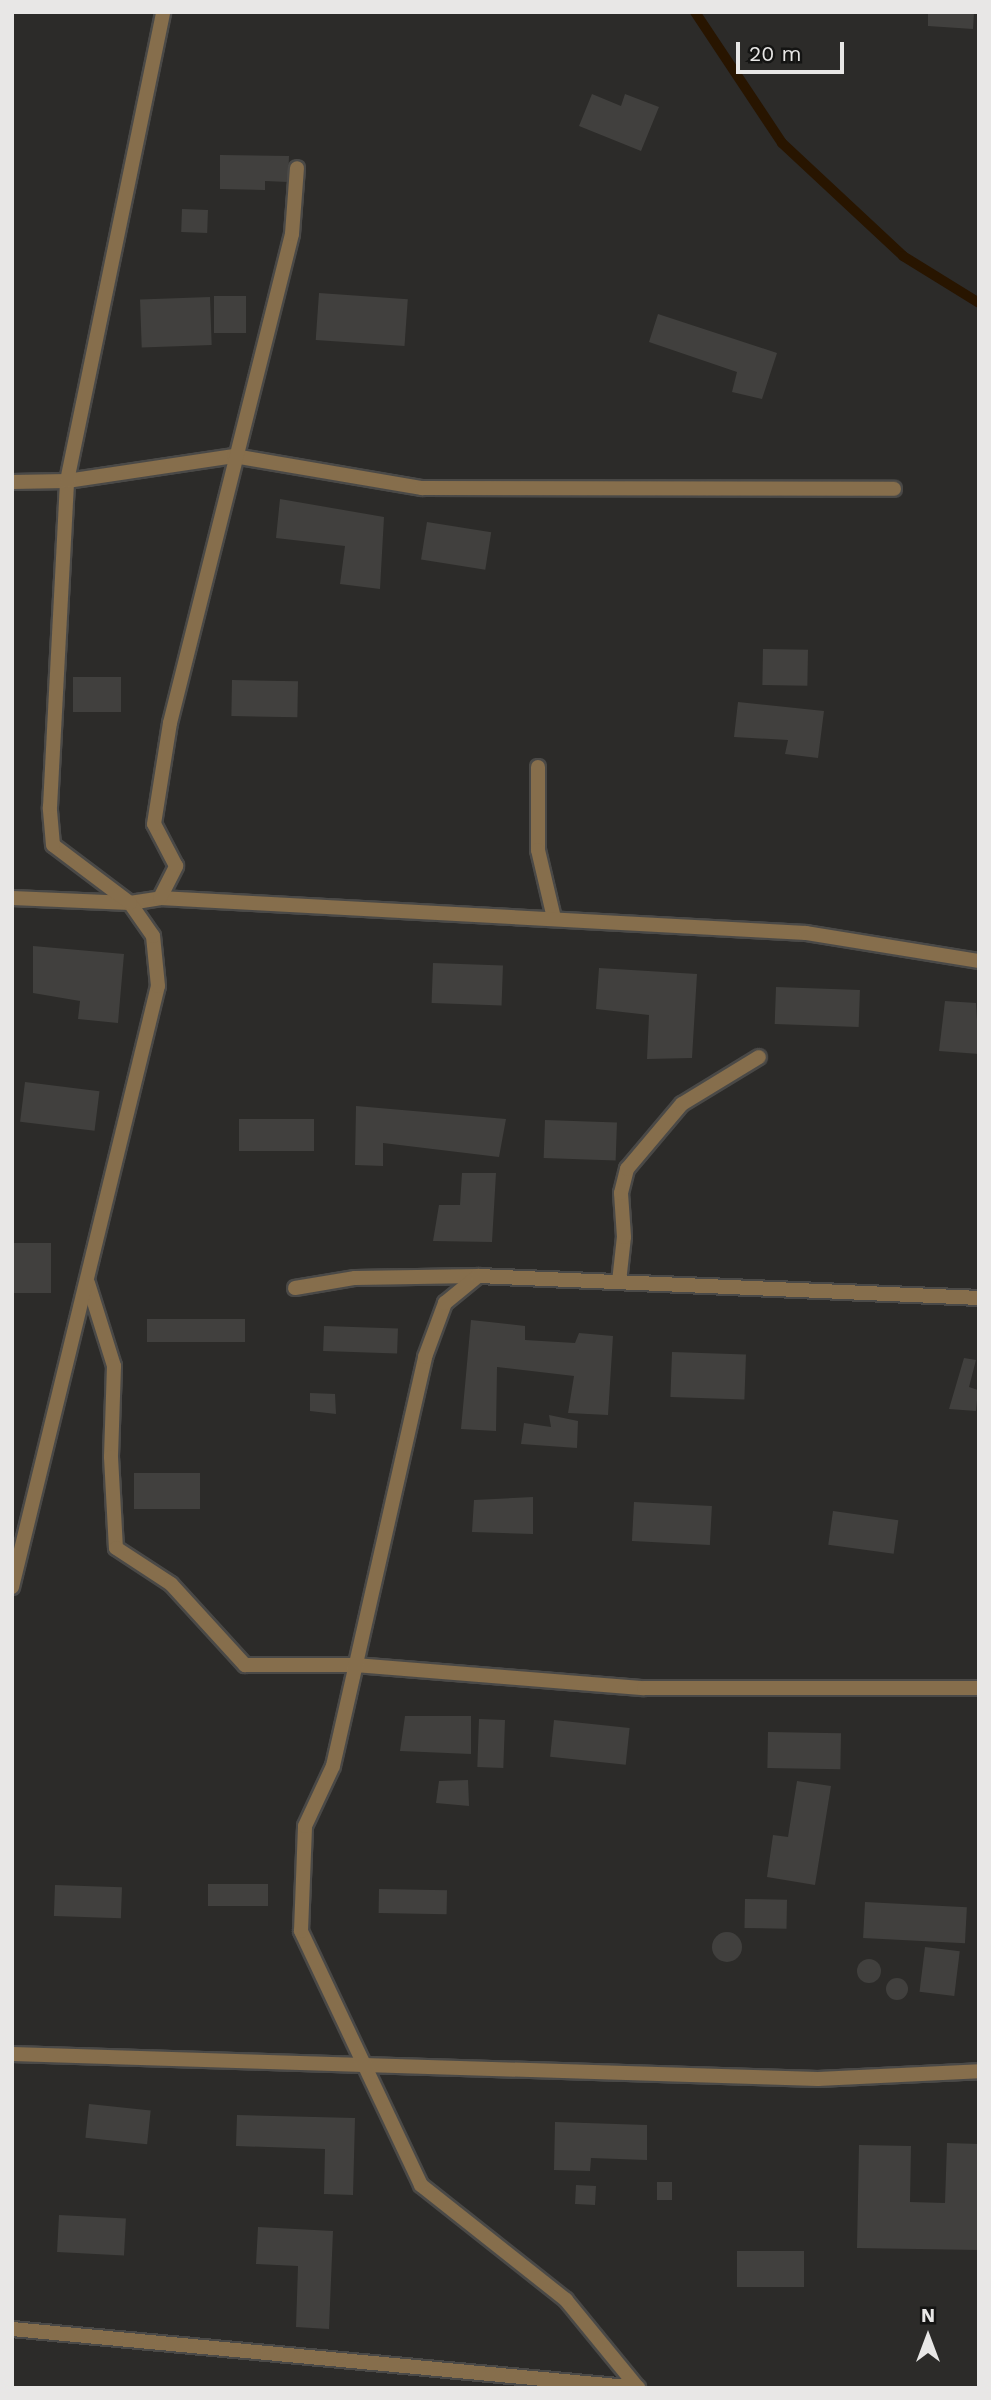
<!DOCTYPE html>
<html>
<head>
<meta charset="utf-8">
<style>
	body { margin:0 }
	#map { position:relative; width:991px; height:2400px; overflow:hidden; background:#2c2b29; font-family:"Work Sans",sans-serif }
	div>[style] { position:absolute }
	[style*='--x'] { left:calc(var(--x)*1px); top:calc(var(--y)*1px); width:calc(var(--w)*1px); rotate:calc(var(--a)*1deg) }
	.stream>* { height:10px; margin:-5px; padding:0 5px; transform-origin:5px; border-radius:5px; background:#281500 }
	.building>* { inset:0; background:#41403e; transform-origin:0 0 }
	.round { border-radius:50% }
	.roads { filter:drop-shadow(2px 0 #4a4947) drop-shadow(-2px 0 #4a4947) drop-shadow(0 2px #4a4947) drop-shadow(0 -2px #4a4947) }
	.street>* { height:14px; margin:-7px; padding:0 7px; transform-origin:7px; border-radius:7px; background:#866e4c }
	span { translate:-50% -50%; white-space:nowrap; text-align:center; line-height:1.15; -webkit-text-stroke:5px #141413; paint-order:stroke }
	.frame { position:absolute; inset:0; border:14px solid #e8e7e6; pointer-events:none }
	.north { position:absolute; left:893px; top:2302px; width:70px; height:70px; -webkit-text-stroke:5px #141413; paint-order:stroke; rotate:0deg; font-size:19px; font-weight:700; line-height:28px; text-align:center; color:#e8e7e6 }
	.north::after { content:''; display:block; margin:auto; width:24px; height:32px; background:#e8e7e6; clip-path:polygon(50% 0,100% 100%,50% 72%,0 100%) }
	.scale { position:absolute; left:736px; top:42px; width:108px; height:32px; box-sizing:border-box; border:4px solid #e8e7e6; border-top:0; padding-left:9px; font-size:21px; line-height:24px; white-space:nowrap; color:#e8e7e6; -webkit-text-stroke:5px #141413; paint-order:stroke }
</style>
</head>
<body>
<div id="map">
	<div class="stream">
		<i style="--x:695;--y:12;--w:157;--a:56.4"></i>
		<i style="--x:782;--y:143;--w:166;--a:43"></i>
		<i style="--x:903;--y:256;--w:89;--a:31.7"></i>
	</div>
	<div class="building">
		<i style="clip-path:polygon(928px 12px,974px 12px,973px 29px,928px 26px)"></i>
		<i style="clip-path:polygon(592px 94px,621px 106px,625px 94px,659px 107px,641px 151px,579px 126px)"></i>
		<i style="clip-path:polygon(220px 155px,289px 156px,288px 182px,265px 181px,265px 190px,220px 189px)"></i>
		<i style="left:182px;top:209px;width:26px;height:23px;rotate:2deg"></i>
		<i style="left:319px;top:293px;width:89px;height:47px;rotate:4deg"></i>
		<i style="left:214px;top:296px;width:32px;height:37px"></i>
		<i style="left:210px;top:297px;width:48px;height:70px;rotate:88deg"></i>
		<i style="clip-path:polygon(658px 314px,777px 353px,762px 399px,732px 392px,737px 372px,649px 342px)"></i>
		<i style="clip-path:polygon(280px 499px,384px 517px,380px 589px,340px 584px,345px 546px,276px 538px)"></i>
		<i style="left:427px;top:522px;width:65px;height:38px;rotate:9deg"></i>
		<i style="left:763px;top:649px;width:45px;height:36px;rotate:1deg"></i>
		<i style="left:73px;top:677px;width:48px;height:35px"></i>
		<i style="left:232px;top:680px;width:66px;height:36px;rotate:1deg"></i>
		<i style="clip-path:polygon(738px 702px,824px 711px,818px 758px,785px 754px,788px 740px,734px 737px)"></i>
		<i style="clip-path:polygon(33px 946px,124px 954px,118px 1023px,78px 1019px,80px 1001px,33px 993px)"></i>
		<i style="left:433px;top:963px;width:70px;height:40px;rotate:2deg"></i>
		<i style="clip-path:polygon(599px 968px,697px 974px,692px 1058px,647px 1059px,649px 1015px,596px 1009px)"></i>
		<i style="left:776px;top:987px;width:84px;height:37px;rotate:2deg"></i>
		<i style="clip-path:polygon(945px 1001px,976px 1003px,979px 1054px,939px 1051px)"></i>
		<i style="left:25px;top:1082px;width:75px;height:40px;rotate:7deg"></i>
		<i style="clip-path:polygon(356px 1106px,506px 1119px,499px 1157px,383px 1143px,383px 1166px,355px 1165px)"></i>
		<i style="left:239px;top:1119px;width:75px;height:32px"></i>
		<i style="left:545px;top:1120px;width:72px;height:38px;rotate:2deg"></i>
		<i style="clip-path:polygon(462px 1173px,496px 1173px,492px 1242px,433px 1241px,439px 1205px,460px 1205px)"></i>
		<i style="left:12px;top:1243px;width:39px;height:50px"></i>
		<i style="left:147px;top:1319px;width:98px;height:23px"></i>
		<i style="clip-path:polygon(471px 1320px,525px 1326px,525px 1340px,575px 1343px,579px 1333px,613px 1336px,608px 1415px,568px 1413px,574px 1376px,497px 1367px,496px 1431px,461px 1429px)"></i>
		<i style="left:324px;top:1326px;width:74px;height:25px;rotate:2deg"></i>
		<i style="left:672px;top:1352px;width:74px;height:45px;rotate:2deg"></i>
		<i style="clip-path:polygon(964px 1358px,976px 1360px,969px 1387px,978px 1390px,976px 1411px,949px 1409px)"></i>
		<i style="clip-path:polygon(310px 1393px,335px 1394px,336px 1414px,310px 1411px)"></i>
		<i style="clip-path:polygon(549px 1415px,578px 1421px,577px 1448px,521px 1444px,524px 1423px,551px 1427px)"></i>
		<i style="left:134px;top:1473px;width:66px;height:36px"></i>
		<i style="clip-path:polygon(533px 1497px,533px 1534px,472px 1532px,474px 1500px)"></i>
		<i style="left:634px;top:1502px;width:78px;height:39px;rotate:3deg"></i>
		<i style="left:833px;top:1511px;width:66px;height:34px;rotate:8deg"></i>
		<i style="clip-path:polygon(405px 1716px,471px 1716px,471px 1754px,400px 1751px)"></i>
		<i style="left:479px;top:1719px;width:26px;height:48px;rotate:2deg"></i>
		<i style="left:554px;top:1720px;width:76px;height:37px;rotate:6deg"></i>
		<i style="left:768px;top:1732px;width:73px;height:36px;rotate:1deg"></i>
		<i style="clip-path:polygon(468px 1780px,469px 1806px,436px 1803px,439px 1781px)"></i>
		<i style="clip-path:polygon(797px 1781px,831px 1786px,815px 1885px,767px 1877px,773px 1835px,788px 1837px)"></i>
		<i style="left:208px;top:1884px;width:60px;height:22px"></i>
		<i style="left:55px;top:1885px;width:67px;height:31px;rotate:2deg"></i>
		<i style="left:379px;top:1889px;width:68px;height:24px;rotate:1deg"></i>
		<i style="left:745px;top:1899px;width:42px;height:29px;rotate:1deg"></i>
		<i style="left:865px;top:1902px;width:102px;height:36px;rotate:3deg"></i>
		<i class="round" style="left:712px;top:1932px;width:30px;height:30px"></i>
		<i style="left:925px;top:1947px;width:35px;height:45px;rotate:7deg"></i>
		<i class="round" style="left:857px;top:1959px;width:24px;height:24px"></i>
		<i class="round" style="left:886px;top:1978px;width:22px;height:22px"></i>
		<i style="left:89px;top:2104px;width:62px;height:34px;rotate:6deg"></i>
		<i style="clip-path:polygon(237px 2115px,355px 2118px,353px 2195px,324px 2194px,325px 2149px,236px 2146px)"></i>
		<i style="clip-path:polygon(555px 2122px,647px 2125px,647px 2160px,591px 2158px,590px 2171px,554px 2170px)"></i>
		<i style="clip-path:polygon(947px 2143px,979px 2144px,979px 2250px,857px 2248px,859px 2145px,911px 2146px,910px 2202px,945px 2203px)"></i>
		<i style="left:657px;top:2182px;width:15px;height:18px"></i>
		<i style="left:576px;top:2185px;width:20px;height:19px;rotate:3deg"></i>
		<i style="left:59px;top:2215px;width:67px;height:37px;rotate:3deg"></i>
		<i style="clip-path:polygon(258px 2227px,333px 2231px,329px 2329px,296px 2327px,298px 2266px,256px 2264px)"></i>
		<i style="left:737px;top:2251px;width:67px;height:36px"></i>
	</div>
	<div class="roads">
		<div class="street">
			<i style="--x:12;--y:482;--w:55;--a:-1"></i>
			<i style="--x:67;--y:481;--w:169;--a:-8.5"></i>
			<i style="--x:234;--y:456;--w:191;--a:9.7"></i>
			<i style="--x:422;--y:488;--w:472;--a:0.1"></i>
			<i style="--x:538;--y:767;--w:83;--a:90"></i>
			<i style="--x:538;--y:850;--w:70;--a:76.8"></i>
			<i style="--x:12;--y:898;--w:118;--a:2.4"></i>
			<i style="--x:130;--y:903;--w:30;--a:-9"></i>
			<i style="--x:160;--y:898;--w:647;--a:3.1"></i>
			<i style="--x:806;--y:933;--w:175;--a:9.2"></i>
			<i style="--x:160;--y:898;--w:36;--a:-63"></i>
			<i style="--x:176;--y:866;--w:47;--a:-117.6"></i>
			<i style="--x:154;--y:824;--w:102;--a:-81"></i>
			<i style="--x:170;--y:723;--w:504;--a:-75.99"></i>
			<i style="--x:292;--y:234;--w:66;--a:-85.7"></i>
			<i style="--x:619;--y:1282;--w:45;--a:-83.7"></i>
			<i style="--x:624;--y:1237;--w:44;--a:-93.9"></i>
			<i style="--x:621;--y:1193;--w:25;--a:-76"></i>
			<i style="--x:627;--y:1169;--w:85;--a:-49.8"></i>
			<i style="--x:682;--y:1104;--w:90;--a:-31.4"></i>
			<i style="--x:88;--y:1283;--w:87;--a:72.6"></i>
			<i style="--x:114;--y:1366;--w:91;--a:91.9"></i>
			<i style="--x:111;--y:1457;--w:91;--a:86.9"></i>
			<i style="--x:116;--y:1548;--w:66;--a:33.2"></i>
			<i style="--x:171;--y:1584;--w:110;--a:47.6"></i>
			<i style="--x:245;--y:1665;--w:110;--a:0"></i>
			<i style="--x:355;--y:1665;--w:290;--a:4.6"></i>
			<i style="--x:644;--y:1688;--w:335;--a:0"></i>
			<i style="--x:295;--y:1288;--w:61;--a:-9.5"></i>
			<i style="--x:355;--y:1278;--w:123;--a:-0.9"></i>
			<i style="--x:12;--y:1587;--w:618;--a:-76.35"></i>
			<i style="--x:158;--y:986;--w:50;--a:-95.7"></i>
			<i style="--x:153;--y:936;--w:40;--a:-124.9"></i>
			<i style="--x:130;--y:903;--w:96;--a:-143"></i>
			<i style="--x:53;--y:845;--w:38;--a:-95"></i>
			<i style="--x:50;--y:807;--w:326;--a:-87"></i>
			<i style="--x:67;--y:481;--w:479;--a:-78.4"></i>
			<i style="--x:12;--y:2054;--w:806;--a:1.78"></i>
			<i style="--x:818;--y:2079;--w:161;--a:-2.8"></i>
			<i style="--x:12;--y:2329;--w:629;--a:5.38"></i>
			<i style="--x:638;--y:2388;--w:114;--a:-129.3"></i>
			<i style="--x:566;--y:2300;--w:185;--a:-141.6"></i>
			<i style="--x:421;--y:2185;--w:281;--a:-115.3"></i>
			<i style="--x:301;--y:1931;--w:105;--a:-87.8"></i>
			<i style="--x:305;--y:1826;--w:66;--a:-65"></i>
			<i style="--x:333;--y:1766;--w:419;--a:-77.3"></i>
			<i style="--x:425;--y:1357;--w:58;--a:-69.7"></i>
			<i style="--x:445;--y:1303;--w:43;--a:-39.3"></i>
			<i style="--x:478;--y:1276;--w:501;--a:2.51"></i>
		</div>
	</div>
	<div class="frame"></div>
	<div class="north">N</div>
	<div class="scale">20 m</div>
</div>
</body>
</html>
